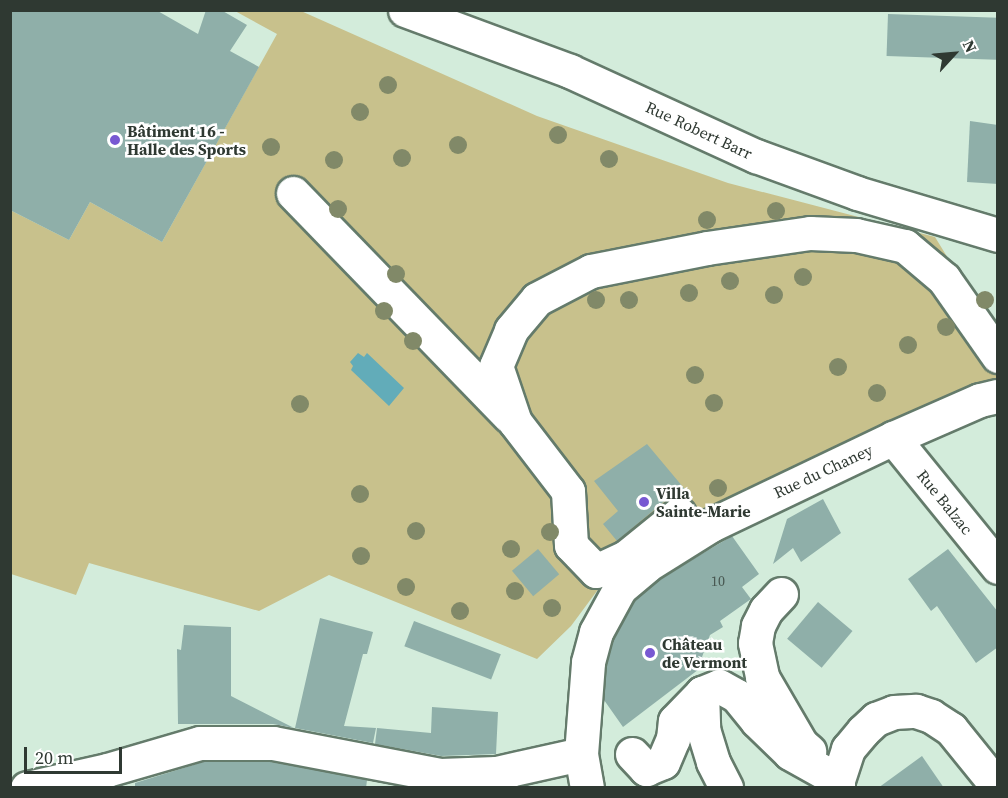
<!DOCTYPE html>
<html>
<head>
<meta charset="utf-8">
<style>
	body { margin:0 }
	#map { position:relative; width:1008px; height:798px; overflow:hidden; background:#d3ecdb; font-family:"Source Serif 4",serif }
	div>[style] { position:absolute }
	[style*='--x'] { left:calc(var(--x)*1px); top:calc(var(--y)*1px); width:calc(var(--w)*1px); rotate:calc(var(--a)*1deg) }
	.green>* { inset:0; background:#c8c18c }
	.water>* { inset:0; background:#62acb9 }
	.building>* { inset:0; background:#8fafa9; transform-origin:0 0 }
	.roads { filter:drop-shadow(2px 0 #647b6b) drop-shadow(-2px 0 #647b6b) drop-shadow(0 2px #647b6b) drop-shadow(0 -2px #647b6b) }
	.minor>* { height:33px; margin:-16.5px; padding:0 16.5px; transform-origin:16.5px; border-radius:16.5px; background:#fff }
	.trees>* { width:18px; height:18px; margin:-9px; border-radius:50%; background:#818968 }
	.dots>* { width:16px; height:16px; translate:-50% -50%; box-sizing:border-box; border:3px solid #fff; border-radius:50% }
	span { translate:-50% -50%; white-space:nowrap; text-align:center; line-height:1.15; -webkit-text-stroke:5px #fff; paint-order:stroke }
	.number-label { font-size:14px; color:#475650 }
	.number-label span { -webkit-text-stroke-width:0 }
	.street-label { font-size:16px; color:#2f3932 }
	.poi-label { font-size:16px; color:#2f3932; font-weight:700 }
	.left { translate:0 -50%; text-align:left }
	.frame { position:absolute; inset:0; border:12px solid #2f3932; pointer-events:none }
	.north { position:absolute; left:924px; top:24px; width:60px; height:60px; -webkit-text-stroke:4px #fff; paint-order:stroke; rotate:64deg; font-size:16px; font-weight:700; line-height:24px; text-align:center; color:#2f3932 }
	.north::after { content:''; display:block; margin:auto; width:21px; height:27px; background:#2f3932; clip-path:polygon(50% 0,100% 100%,50% 72%,0 100%) }
	.scale { position:absolute; left:24px; top:747px; width:98px; height:27px; box-sizing:border-box; border:3px solid #2f3932; border-top:0; padding-left:8px; font-size:18px; line-height:21px; white-space:nowrap; color:#2f3932; -webkit-text-stroke:4px #fff; paint-order:stroke }
</style>
</head>
<body>
<div id="map">
	<div class="green">
		<i style="clip-path:polygon(235px 11px,301px 11px,537px 116px,728px 183px,935px 237px,997px 338px,997px 382px,611px 572px,571px 626px,537px 659px,329px 575px,259px 611px,89px 563px,76px 595px,11px 574px,10px 210px,69px 240px,90px 202px,162px 242px,277px 34px)"></i>
	</div>
	<div class="water">
		<i style="clip-path:polygon(358px 353px,364px 357px,367px 353px,404px 388px,389px 406px,351px 370px,353px 366px,350px 362px)"></i>
	</div>
	<div class="building">
		<i style="clip-path:polygon(10px 10px,156px 10px,198px 34px,206px 10px,221px 10px,247px 25px,230px 51px,259px 67px,162px 242px,90px 202px,69px 240px,10px 210px)"></i>
		<i style="left:888px;top:14px;width:110px;height:42px;rotate:2deg"></i>
		<i style="clip-path:polygon(970px 121px,998px 125px,998px 184px,967px 182px)"></i>
		<i style="clip-path:polygon(647px 444px,688px 493px,667px 499px,617px 541px,603px 524px,618px 511px,594px 481px)"></i>
		<i style="clip-path:polygon(823px 499px,841px 533px,801px 562px,793px 548px,773px 564px,787px 519px)"></i>
		<i style="clip-path:polygon(732px 536px,759px 574px,742px 587px,751px 599px,720px 621px,723px 627px,710px 635px,702px 657px,707px 663px,623px 727px,604px 700px,607px 665px,614px 639px,635px 600px,658px 580px)"></i>
		<i style="left:538px;top:549px;width:33px;height:34px;rotate:50deg"></i>
		<i style="clip-path:polygon(948px 549px,998px 612px,998px 647px,976px 663px,937px 606px,931px 611px,908px 579px)"></i>
		<i style="left:818px;top:602px;width:45px;height:48px;rotate:40deg"></i>
		<i style="clip-path:polygon(320px 618px,373px 632px,367px 654px,363px 654px,344px 726px,376px 728px,373px 743px,295px 728px)"></i>
		<i style="left:414px;top:621px;width:93px;height:27px;rotate:21deg"></i>
		<i style="clip-path:polygon(184px 625px,231px 627px,231px 696px,294px 728px,273px 724px,178px 724px,177px 649px,181px 650px)"></i>
		<i style="clip-path:polygon(432px 707px,498px 712px,496px 754px,441px 756px,375px 744px,377px 728px,431px 733px)"></i>
		<i style="clip-path:polygon(922px 756px,944px 788px,878px 788px)"></i>
		<i style="clip-path:polygon(203px 762px,271px 762px,367px 780px,366px 788px,135px 788px,135px 783px)"></i>
	</div>
	<div class="roads">
		<div class="minor">
			<i style="--x:405;--y:10;--w:176;--a:20.3"></i>
			<i style="--x:570;--y:71;--w:205;--a:24.6"></i>
			<i style="--x:756;--y:156;--w:108;--a:20.1"></i>
			<i style="--x:857;--y:193;--w:147;--a:16.6"></i>
			<i style="--x:293;--y:193;--w:310;--a:45.9"></i>
			<i style="--x:893;--y:438;--w:166;--a:50.9"></i>
			<i style="--x:679;--y:514;--w:68;--a:140.9"></i>
			<i style="--x:626;--y:557;--w:33;--a:155"></i>
			<i style="--x:596;--y:571;--w:36;--a:-134"></i>
			<i style="--x:571;--y:545;--w:54;--a:-93.2"></i>
			<i style="--x:568;--y:491;--w:87;--a:-127.5"></i>
			<i style="--x:515;--y:422;--w:59;--a:-108.7"></i>
			<i style="--x:496;--y:366;--w:39;--a:-67"></i>
			<i style="--x:511;--y:330;--w:40;--a:-50"></i>
			<i style="--x:537;--y:299;--w:61;--a:-27.4"></i>
			<i style="--x:591;--y:271;--w:118;--a:-11.2"></i>
			<i style="--x:707;--y:248;--w:104;--a:-8.3"></i>
			<i style="--x:810;--y:233;--w:46;--a:2.5"></i>
			<i style="--x:856;--y:235;--w:50;--a:12.7"></i>
			<i style="--x:905;--y:246;--w:51;--a:40.2"></i>
			<i style="--x:944;--y:279;--w:94;--a:55"></i>
			<i style="--x:781;--y:594;--w:22;--a:133"></i>
			<i style="--x:766;--y:610;--w:18;--a:117"></i>
			<i style="--x:758;--y:626;--w:17;--a:100"></i>
			<i style="--x:755;--y:643;--w:35;--a:78"></i>
			<i style="--x:762;--y:677;--w:78;--a:59.8"></i>
			<i style="--x:801;--y:744;--w:11;--a:41"></i>
			<i style="--x:702;--y:693;--w:36;--a:88"></i>
			<i style="--x:703;--y:729;--w:34;--a:73"></i>
			<i style="--x:713;--y:762;--w:29;--a:63"></i>
			<i style="--x:632;--y:754;--w:21;--a:47"></i>
			<i style="--x:646;--y:769;--w:18;--a:-22"></i>
			<i style="--x:663;--y:762;--w:25;--a:-67"></i>
			<i style="--x:673;--y:739;--w:18;--a:-84"></i>
			<i style="--x:675;--y:721;--w:39;--a:-46"></i>
			<i style="--x:702;--y:693;--w:18;--a:-22"></i>
			<i style="--x:719;--y:686;--w:21;--a:29"></i>
			<i style="--x:737;--y:696;--w:32;--a:51"></i>
			<i style="--x:757;--y:721;--w:46;--a:44.1"></i>
			<i style="--x:790;--y:753;--w:55;--a:29.4"></i>
			<i style="--x:27;--y:788;--w:82;--a:-12.7"></i>
			<i style="--x:107;--y:770;--w:97;--a:-16.2"></i>
			<i style="--x:200;--y:743;--w:73;--a:0"></i>
			<i style="--x:273;--y:743;--w:170;--a:10.8"></i>
			<i style="--x:440;--y:775;--w:56;--a:-2"></i>
			<i style="--x:496;--y:773;--w:87;--a:-12.6"></i>
			<i style="--x:587;--y:788;--w:35;--a:-100"></i>
			<i style="--x:581;--y:754;--w:92;--a:-85.6"></i>
			<i style="--x:588;--y:662;--w:31;--a:-75"></i>
			<i style="--x:596;--y:632;--w:50;--a:-61.4"></i>
			<i style="--x:620;--y:588;--w:35;--a:-40"></i>
			<i style="--x:647;--y:565;--w:75;--a:-32"></i>
			<i style="--x:711;--y:525;--w:202;--a:-25.5"></i>
			<i style="--x:893;--y:438;--w:95;--a:-23.6"></i>
			<i style="--x:980;--y:400;--w:18;--a:-13"></i>
			<i style="--x:838;--y:788;--w:8;--a:-90"></i>
			<i style="--x:838;--y:780;--w:33;--a:-72"></i>
			<i style="--x:848;--y:749;--w:23;--a:-50"></i>
			<i style="--x:863;--y:731;--w:18;--a:-43"></i>
			<i style="--x:876;--y:719;--w:19;--a:-21"></i>
			<i style="--x:894;--y:712;--w:22;--a:-3"></i>
			<i style="--x:916;--y:711;--w:16;--a:18"></i>
			<i style="--x:931;--y:716;--w:24;--a:33"></i>
			<i style="--x:951;--y:729;--w:75;--a:51"></i>
		</div>
	</div>
	<div class="trees">
		<i style="left:388px;top:85px"></i>
		<i style="left:360px;top:112px"></i>
		<i style="left:558px;top:135px"></i>
		<i style="left:458px;top:145px"></i>
		<i style="left:271px;top:147px"></i>
		<i style="left:402px;top:158px"></i>
		<i style="left:609px;top:159px"></i>
		<i style="left:334px;top:160px"></i>
		<i style="left:338px;top:209px"></i>
		<i style="left:776px;top:211px"></i>
		<i style="left:707px;top:220px"></i>
		<i style="left:396px;top:274px"></i>
		<i style="left:803px;top:277px"></i>
		<i style="left:730px;top:281px"></i>
		<i style="left:689px;top:293px"></i>
		<i style="left:774px;top:295px"></i>
		<i style="left:596px;top:300px"></i>
		<i style="left:629px;top:300px"></i>
		<i style="left:985px;top:300px"></i>
		<i style="left:384px;top:311px"></i>
		<i style="left:946px;top:327px"></i>
		<i style="left:413px;top:341px"></i>
		<i style="left:908px;top:345px"></i>
		<i style="left:838px;top:367px"></i>
		<i style="left:695px;top:375px"></i>
		<i style="left:877px;top:393px"></i>
		<i style="left:714px;top:403px"></i>
		<i style="left:300px;top:404px"></i>
		<i style="left:718px;top:488px"></i>
		<i style="left:360px;top:494px"></i>
		<i style="left:416px;top:531px"></i>
		<i style="left:550px;top:532px"></i>
		<i style="left:511px;top:549px"></i>
		<i style="left:361px;top:556px"></i>
		<i style="left:406px;top:587px"></i>
		<i style="left:515px;top:591px"></i>
		<i style="left:552px;top:608px"></i>
		<i style="left:460px;top:611px"></i>
	</div>
	<div class="dots">
		<i style="left:115px;top:140px;background:#7858d2"></i>
		<i style="left:644px;top:502px;background:#7858d2"></i>
		<i style="left:650px;top:653px;background:#7858d2"></i>
	</div>
	<div class="number-label">
		<span style="left:718px;top:581px">10</span>
	</div>
	<div class="street-label">
		<span style="left:699px;top:130px;rotate:25deg">Rue Robert Barr</span>
		<span style="left:823px;top:471px;rotate:-25deg">Rue du Chaney</span>
		<span style="left:945px;top:502px;rotate:51deg">Rue Balzac</span>
	</div>
	<div class="poi-label">
		<span class="left" style="left:127px;top:140px">Bâtiment 16 -<br>Halle des Sports</span>
		<span class="left" style="left:656px;top:502px">Villa<br>Sainte-Marie</span>
		<span class="left" style="left:662px;top:653px">Château<br>de Vermont</span>
	</div>
	<div class="frame"></div>
	<div class="north">N</div>
	<div class="scale">20 m</div>
</div>
</body>
</html>
